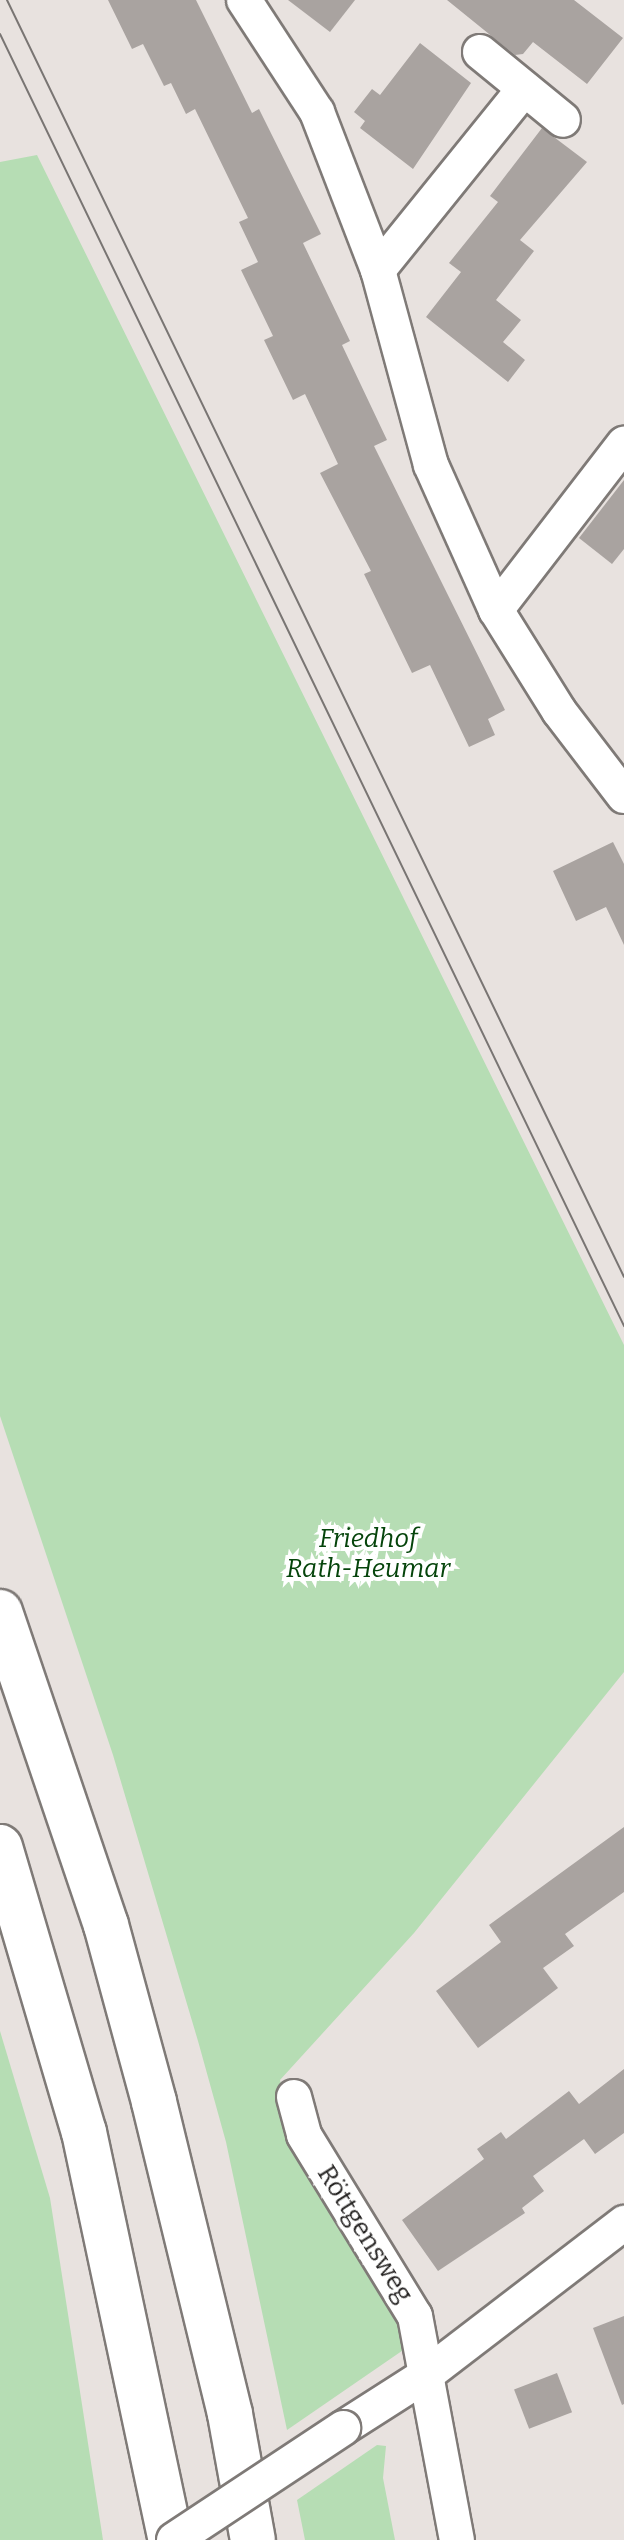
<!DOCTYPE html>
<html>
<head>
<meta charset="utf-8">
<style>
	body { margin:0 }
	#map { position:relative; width:624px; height:2540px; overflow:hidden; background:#e8e2df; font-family:Bitter,serif }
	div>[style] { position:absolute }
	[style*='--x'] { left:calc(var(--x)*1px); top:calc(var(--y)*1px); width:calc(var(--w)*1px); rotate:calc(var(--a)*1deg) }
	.green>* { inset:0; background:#b6ddb4 }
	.building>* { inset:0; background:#a9a3a0; transform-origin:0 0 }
	.roads { filter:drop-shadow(2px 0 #7f7a77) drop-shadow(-2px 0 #7f7a77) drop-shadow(0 2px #7f7a77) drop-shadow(0 -2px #7f7a77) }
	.street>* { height:34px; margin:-17px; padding:0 17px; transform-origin:17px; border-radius:17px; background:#fff }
	.highway>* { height:44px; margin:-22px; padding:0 22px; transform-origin:22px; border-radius:22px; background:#fff }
	.tram>* { height:2px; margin:-1px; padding:0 1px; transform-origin:1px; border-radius:1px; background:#797573 }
	.bridges { filter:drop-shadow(2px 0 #7f7a77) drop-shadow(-2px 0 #7f7a77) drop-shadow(0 2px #7f7a77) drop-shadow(0 -2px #7f7a77) }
	.street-bridge>* { height:34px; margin:-17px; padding:0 17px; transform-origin:17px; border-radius:17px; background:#fff }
	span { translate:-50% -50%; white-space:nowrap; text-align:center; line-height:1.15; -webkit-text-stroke:8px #fff; paint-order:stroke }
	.park-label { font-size:26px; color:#05440b; font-style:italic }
	.street-label { font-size:26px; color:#232120 }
</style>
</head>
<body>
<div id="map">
	<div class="green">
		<i style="clip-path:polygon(37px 155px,624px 1345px,624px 1672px,414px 1933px,280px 2080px,294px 2138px,412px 2344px,287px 2430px,226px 2142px,198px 2041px,113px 1755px,0 1416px,0 162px)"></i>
		<i style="clip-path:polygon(0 2031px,50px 2198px,103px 2540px,0 2540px)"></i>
		<i style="clip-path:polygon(377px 2445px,386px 2446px,383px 2478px,395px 2540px,305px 2540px,297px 2500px)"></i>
	</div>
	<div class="building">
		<i style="clip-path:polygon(108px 0,196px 0,252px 113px,259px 109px,321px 234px,303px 243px,350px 341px,342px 345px,387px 440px,374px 446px,505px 710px,488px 719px,495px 735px,469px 747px,430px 665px,412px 673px,364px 574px,371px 571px,320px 473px,338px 464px,305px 394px,293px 400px,264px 340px,273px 336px,241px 270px,258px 262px,239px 222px,248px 218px,195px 109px,186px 114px,171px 83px,164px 86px,143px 44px,132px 49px)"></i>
		<i style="clip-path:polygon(288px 0,355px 0,330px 32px)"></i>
		<i style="clip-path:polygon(447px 0,574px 0,623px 38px,587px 84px,533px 42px,523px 54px,515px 55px)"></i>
		<i style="clip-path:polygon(420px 43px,471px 83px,413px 169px,360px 128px,365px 121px,354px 112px,372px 89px,380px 95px)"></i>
		<i style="clip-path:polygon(542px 128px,587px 162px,520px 240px,534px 251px,496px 300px,521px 320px,503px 342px,525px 360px,508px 382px,426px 317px,461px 272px,449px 263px,498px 202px,490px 196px)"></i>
		<i style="clip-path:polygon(624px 480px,624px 549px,612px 564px,579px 538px)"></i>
		<i style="clip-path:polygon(613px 842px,624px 864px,624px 945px,606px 907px,576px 921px,553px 871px)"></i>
		<i style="clip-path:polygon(624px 1827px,624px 1892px,565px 1934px,574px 1946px,543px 1968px,558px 1988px,478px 2048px,436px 1991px,501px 1942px,489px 1925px)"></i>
		<i style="clip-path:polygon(624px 2069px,624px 2133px,595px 2154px,584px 2139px,533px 2176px,544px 2191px,522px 2208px,525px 2213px,438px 2271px,402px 2220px,484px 2159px,477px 2149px,501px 2132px,506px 2139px,569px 2091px,579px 2104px)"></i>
		<i style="clip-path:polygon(624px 2316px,624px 2404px,622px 2405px,593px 2328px)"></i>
		<i style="left:557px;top:2373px;width:42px;height:46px;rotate:69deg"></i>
	</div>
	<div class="roads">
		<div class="street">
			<i style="--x:244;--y:0;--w:134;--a:56.9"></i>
			<i style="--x:317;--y:112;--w:169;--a:68.9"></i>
			<i style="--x:378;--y:270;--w:202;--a:74.8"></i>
			<i style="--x:431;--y:465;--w:159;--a:65.9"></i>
			<i style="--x:496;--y:610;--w:119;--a:58"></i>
			<i style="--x:559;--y:711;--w:107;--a:52.6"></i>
			<i style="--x:480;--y:52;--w:107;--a:39.3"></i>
			<i style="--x:378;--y:270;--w:233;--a:-51.1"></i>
			<i style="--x:496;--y:610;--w:210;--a:-52.4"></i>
			<i style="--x:294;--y:2097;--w:39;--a:75"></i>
			<i style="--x:304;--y:2135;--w:212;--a:58.5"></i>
			<i style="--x:415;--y:2316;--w:228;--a:79.4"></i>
			<i style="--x:343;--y:2428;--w:98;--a:-32.6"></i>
			<i style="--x:426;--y:2375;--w:250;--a:-37.5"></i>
		</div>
		<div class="highway">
			<i style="--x:0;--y:1612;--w:330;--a:71.3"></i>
			<i style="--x:106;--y:1925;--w:183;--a:74.8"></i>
			<i style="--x:154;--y:2102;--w:321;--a:76.3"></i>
			<i style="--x:230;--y:2414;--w:128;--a:79.7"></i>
			<i style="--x:0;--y:1847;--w:297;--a:73.6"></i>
			<i style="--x:84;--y:2132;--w:417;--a:78"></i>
		</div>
	</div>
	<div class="tram">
		<i style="--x:7;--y:0;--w:1418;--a:64.21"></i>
		<i style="--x:0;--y:34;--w:1435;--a:64.22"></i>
	</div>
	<div class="bridges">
		<div class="street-bridge">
			<i style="--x:174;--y:2540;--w:203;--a:-33.5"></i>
		</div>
	</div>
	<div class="park-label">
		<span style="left:368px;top:1554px">Friedhof<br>Rath-Heumar</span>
	</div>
	<div class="street-label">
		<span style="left:365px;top:2234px;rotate:58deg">Röttgensweg</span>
	</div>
</div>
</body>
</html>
